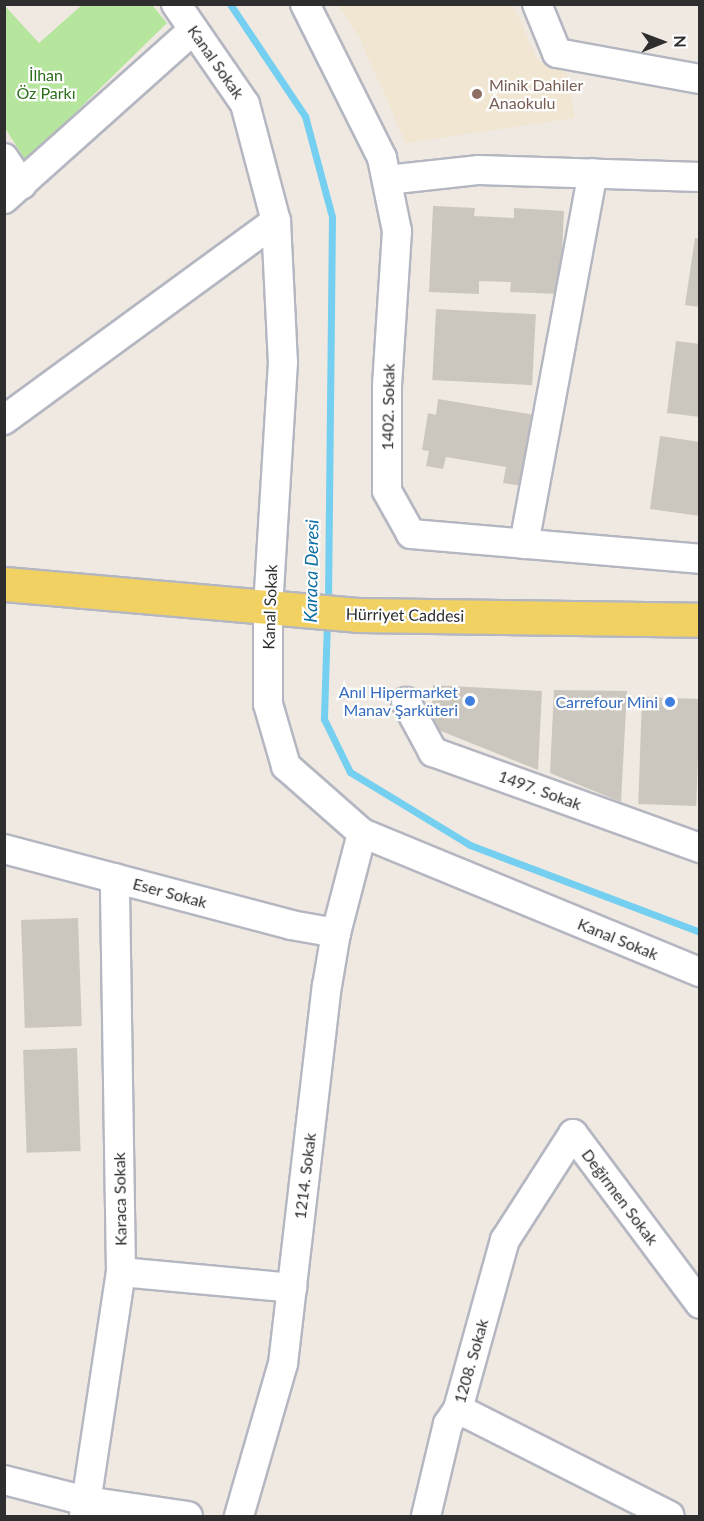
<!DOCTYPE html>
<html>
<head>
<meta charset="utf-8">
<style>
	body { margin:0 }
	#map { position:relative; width:704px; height:1521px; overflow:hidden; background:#efe9e1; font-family:Lato,sans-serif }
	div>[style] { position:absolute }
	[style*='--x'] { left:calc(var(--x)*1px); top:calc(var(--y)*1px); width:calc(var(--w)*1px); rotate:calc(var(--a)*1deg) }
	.education>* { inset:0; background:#f0e6d1 }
	.green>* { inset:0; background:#b6e59e }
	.stream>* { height:7px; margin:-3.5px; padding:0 3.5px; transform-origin:3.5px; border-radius:3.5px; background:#75cff0 }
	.building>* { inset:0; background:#cbc7bf; transform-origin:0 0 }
	.roads { filter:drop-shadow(2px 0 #b4b7c1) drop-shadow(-2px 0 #b4b7c1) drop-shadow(0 2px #b4b7c1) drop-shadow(0 -2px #b4b7c1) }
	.street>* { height:28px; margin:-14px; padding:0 14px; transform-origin:14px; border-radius:14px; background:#fff }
	.primary>* { height:33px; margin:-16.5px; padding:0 16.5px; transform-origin:16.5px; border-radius:16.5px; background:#f2d163 }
	.dots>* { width:16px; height:16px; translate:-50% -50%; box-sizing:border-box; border:3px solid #fff; border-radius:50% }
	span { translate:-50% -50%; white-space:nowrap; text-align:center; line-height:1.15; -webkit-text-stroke:4.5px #fff; paint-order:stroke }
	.street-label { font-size:16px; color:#2e2e2e }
	.park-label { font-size:16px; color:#2c6e1b }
	.education-label { font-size:16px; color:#785e54 }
	.left { translate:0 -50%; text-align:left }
	.shop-label { font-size:16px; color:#366cbe }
	.right { translate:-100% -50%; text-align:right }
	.water-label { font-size:18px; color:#0d6fa3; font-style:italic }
	.frame { position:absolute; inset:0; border:6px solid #2e2e2e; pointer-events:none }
	.north { position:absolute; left:632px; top:12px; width:60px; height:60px; -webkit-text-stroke:4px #fff; paint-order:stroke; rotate:89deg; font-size:16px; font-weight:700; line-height:24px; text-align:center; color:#2e2e2e }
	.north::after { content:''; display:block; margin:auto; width:21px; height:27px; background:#2e2e2e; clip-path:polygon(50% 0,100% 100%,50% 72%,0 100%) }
</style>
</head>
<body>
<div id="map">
	<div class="education">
		<i style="clip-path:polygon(338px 5px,513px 5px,538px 61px,566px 69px,575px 118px,406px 143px,359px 37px)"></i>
	</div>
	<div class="green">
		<i style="clip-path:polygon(4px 5px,39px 43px,82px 5px,152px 5px,167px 23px,26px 161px,5px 128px)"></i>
	</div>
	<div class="stream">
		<i style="--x:230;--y:4;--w:135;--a:56.2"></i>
		<i style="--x:305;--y:116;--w:105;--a:75"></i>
		<i style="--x:332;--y:217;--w:386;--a:90.6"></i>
		<i style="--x:327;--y:621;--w:98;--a:91.8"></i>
		<i style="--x:324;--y:719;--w:59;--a:63.9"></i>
		<i style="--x:350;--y:772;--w:140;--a:31.3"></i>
		<i style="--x:470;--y:845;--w:246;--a:20.7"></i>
	</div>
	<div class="building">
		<i style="clip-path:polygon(433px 206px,475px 208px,474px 216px,514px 218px,514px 208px,564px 211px,560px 294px,510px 292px,511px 282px,479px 281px,479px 294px,429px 292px)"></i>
		<i style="clip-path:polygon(695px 238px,700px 239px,700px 307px,685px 305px)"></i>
		<i style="left:436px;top:309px;width:100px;height:71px;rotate:3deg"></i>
		<i style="clip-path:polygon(676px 341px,700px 344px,700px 417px,667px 413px)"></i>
		<i style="clip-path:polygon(438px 399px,535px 415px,522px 486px,503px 483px,506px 467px,446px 457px,443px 469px,426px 466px,429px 451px,422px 450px,428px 413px,436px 415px)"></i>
		<i style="clip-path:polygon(660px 436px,700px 442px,700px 516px,650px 509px)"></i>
		<i style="clip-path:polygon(433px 685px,542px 691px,538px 770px,431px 727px)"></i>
		<i style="clip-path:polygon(554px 690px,627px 691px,621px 802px,550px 773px)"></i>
		<i style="left:642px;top:697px;width:58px;height:107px;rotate:2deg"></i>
		<i style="left:78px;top:918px;width:108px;height:57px;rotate:88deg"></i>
		<i style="left:77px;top:1048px;width:103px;height:54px;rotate:88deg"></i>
	</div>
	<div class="roads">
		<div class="street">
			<i style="--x:176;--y:4;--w:121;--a:55.4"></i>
			<i style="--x:245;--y:104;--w:121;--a:75.2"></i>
			<i style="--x:276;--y:221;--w:141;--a:87.2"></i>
			<i style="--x:283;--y:362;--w:247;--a:93.5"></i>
			<i style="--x:268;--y:609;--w:95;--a:90"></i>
			<i style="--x:268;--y:704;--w:65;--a:73.8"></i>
			<i style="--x:286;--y:766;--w:101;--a:41.4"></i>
			<i style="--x:362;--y:833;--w:365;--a:22.4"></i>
			<i style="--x:305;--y:4;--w:172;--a:63.4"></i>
			<i style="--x:382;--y:158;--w:75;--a:78.4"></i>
			<i style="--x:397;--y:231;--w:156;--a:93.7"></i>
			<i style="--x:387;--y:387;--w:104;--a:90"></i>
			<i style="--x:387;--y:491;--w:49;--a:60.8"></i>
			<i style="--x:411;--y:534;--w:290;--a:4.9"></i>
			<i style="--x:537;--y:4;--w:53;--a:67.8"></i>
			<i style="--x:557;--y:53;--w:145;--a:10.3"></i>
			<i style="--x:4;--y:158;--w:32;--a:56"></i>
			<i style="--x:387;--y:180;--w:93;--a:-6.2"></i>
			<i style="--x:479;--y:170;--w:221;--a:1.8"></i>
			<i style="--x:4;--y:199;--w:254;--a:-41.8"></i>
			<i style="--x:4;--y:420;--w:337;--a:-36.2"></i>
			<i style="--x:524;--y:544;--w:377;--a:-79.5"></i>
			<i style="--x:406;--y:702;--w:57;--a:61.6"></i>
			<i style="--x:433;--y:752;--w:284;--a:19.8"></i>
			<i style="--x:4;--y:849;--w:297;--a:14.8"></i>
			<i style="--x:291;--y:925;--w:46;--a:10.1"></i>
			<i style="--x:121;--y:1272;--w:172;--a:5.3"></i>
			<i style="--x:458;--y:1409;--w:237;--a:26.8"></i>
			<i style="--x:4;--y:1480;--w:85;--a:14.4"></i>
			<i style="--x:86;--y:1501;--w:103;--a:8.4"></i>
			<i style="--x:84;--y:1516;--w:247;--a:-81.4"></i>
			<i style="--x:121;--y:1272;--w:394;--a:-90.9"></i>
			<i style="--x:239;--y:1516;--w:158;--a:-73.9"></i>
			<i style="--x:283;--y:1364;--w:381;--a:-83.4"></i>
			<i style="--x:327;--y:986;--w:54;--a:-80.4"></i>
			<i style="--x:336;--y:933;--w:103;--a:-75.4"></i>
			<i style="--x:426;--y:1516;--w:95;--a:-76.6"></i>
			<i style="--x:448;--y:1424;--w:18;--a:-56"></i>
			<i style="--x:458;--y:1409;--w:175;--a:-74.5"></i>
			<i style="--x:505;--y:1240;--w:126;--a:-57.3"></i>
			<i style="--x:573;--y:1134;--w:212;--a:53.2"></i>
		</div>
		<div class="primary">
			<i style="--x:4;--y:584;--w:355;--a:5"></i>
			<i style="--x:358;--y:615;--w:342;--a:0.8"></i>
		</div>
	</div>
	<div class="dots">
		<i style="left:477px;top:94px;background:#8d6e63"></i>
		<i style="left:470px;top:701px;background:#3f7fe0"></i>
		<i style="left:670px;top:702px;background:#3f7fe0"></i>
	</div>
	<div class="street-label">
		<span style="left:216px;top:62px;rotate:55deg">Kanal Sokak</span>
		<span style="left:388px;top:407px;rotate:-89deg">1402. Sokak</span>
		<span style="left:270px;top:607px;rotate:-88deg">Kanal Sokak</span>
		<span style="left:405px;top:615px;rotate:1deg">Hürriyet Caddesi</span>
		<span style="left:540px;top:790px;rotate:20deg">1497. Sokak</span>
		<span style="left:170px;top:893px;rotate:15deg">Eser Sokak</span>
		<span style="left:618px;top:939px;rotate:22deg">Kanal Sokak</span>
		<span style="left:305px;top:1176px;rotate:-83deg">1214. Sokak</span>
		<span style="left:620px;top:1197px;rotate:53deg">Değirmen Sokak</span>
		<span style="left:120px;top:1199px;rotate:-91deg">Karaca Sokak</span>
		<span style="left:471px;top:1361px;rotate:-74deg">1208. Sokak</span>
	</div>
	<div class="park-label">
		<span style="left:46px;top:84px">İlhan<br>Öz Parkı</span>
	</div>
	<div class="education-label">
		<span class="left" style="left:489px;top:94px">Minik Dahiler<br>Anaokulu</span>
	</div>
	<div class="shop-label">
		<span class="right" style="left:458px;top:701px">Anıl Hipermarket<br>Manav Şarküteri</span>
		<span class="right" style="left:658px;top:702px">Carrefour Mini</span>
	</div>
	<div class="water-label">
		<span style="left:311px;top:571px;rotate:-89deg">Karaca Deresi</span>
	</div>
	<div class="frame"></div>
	<div class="north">N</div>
</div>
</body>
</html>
